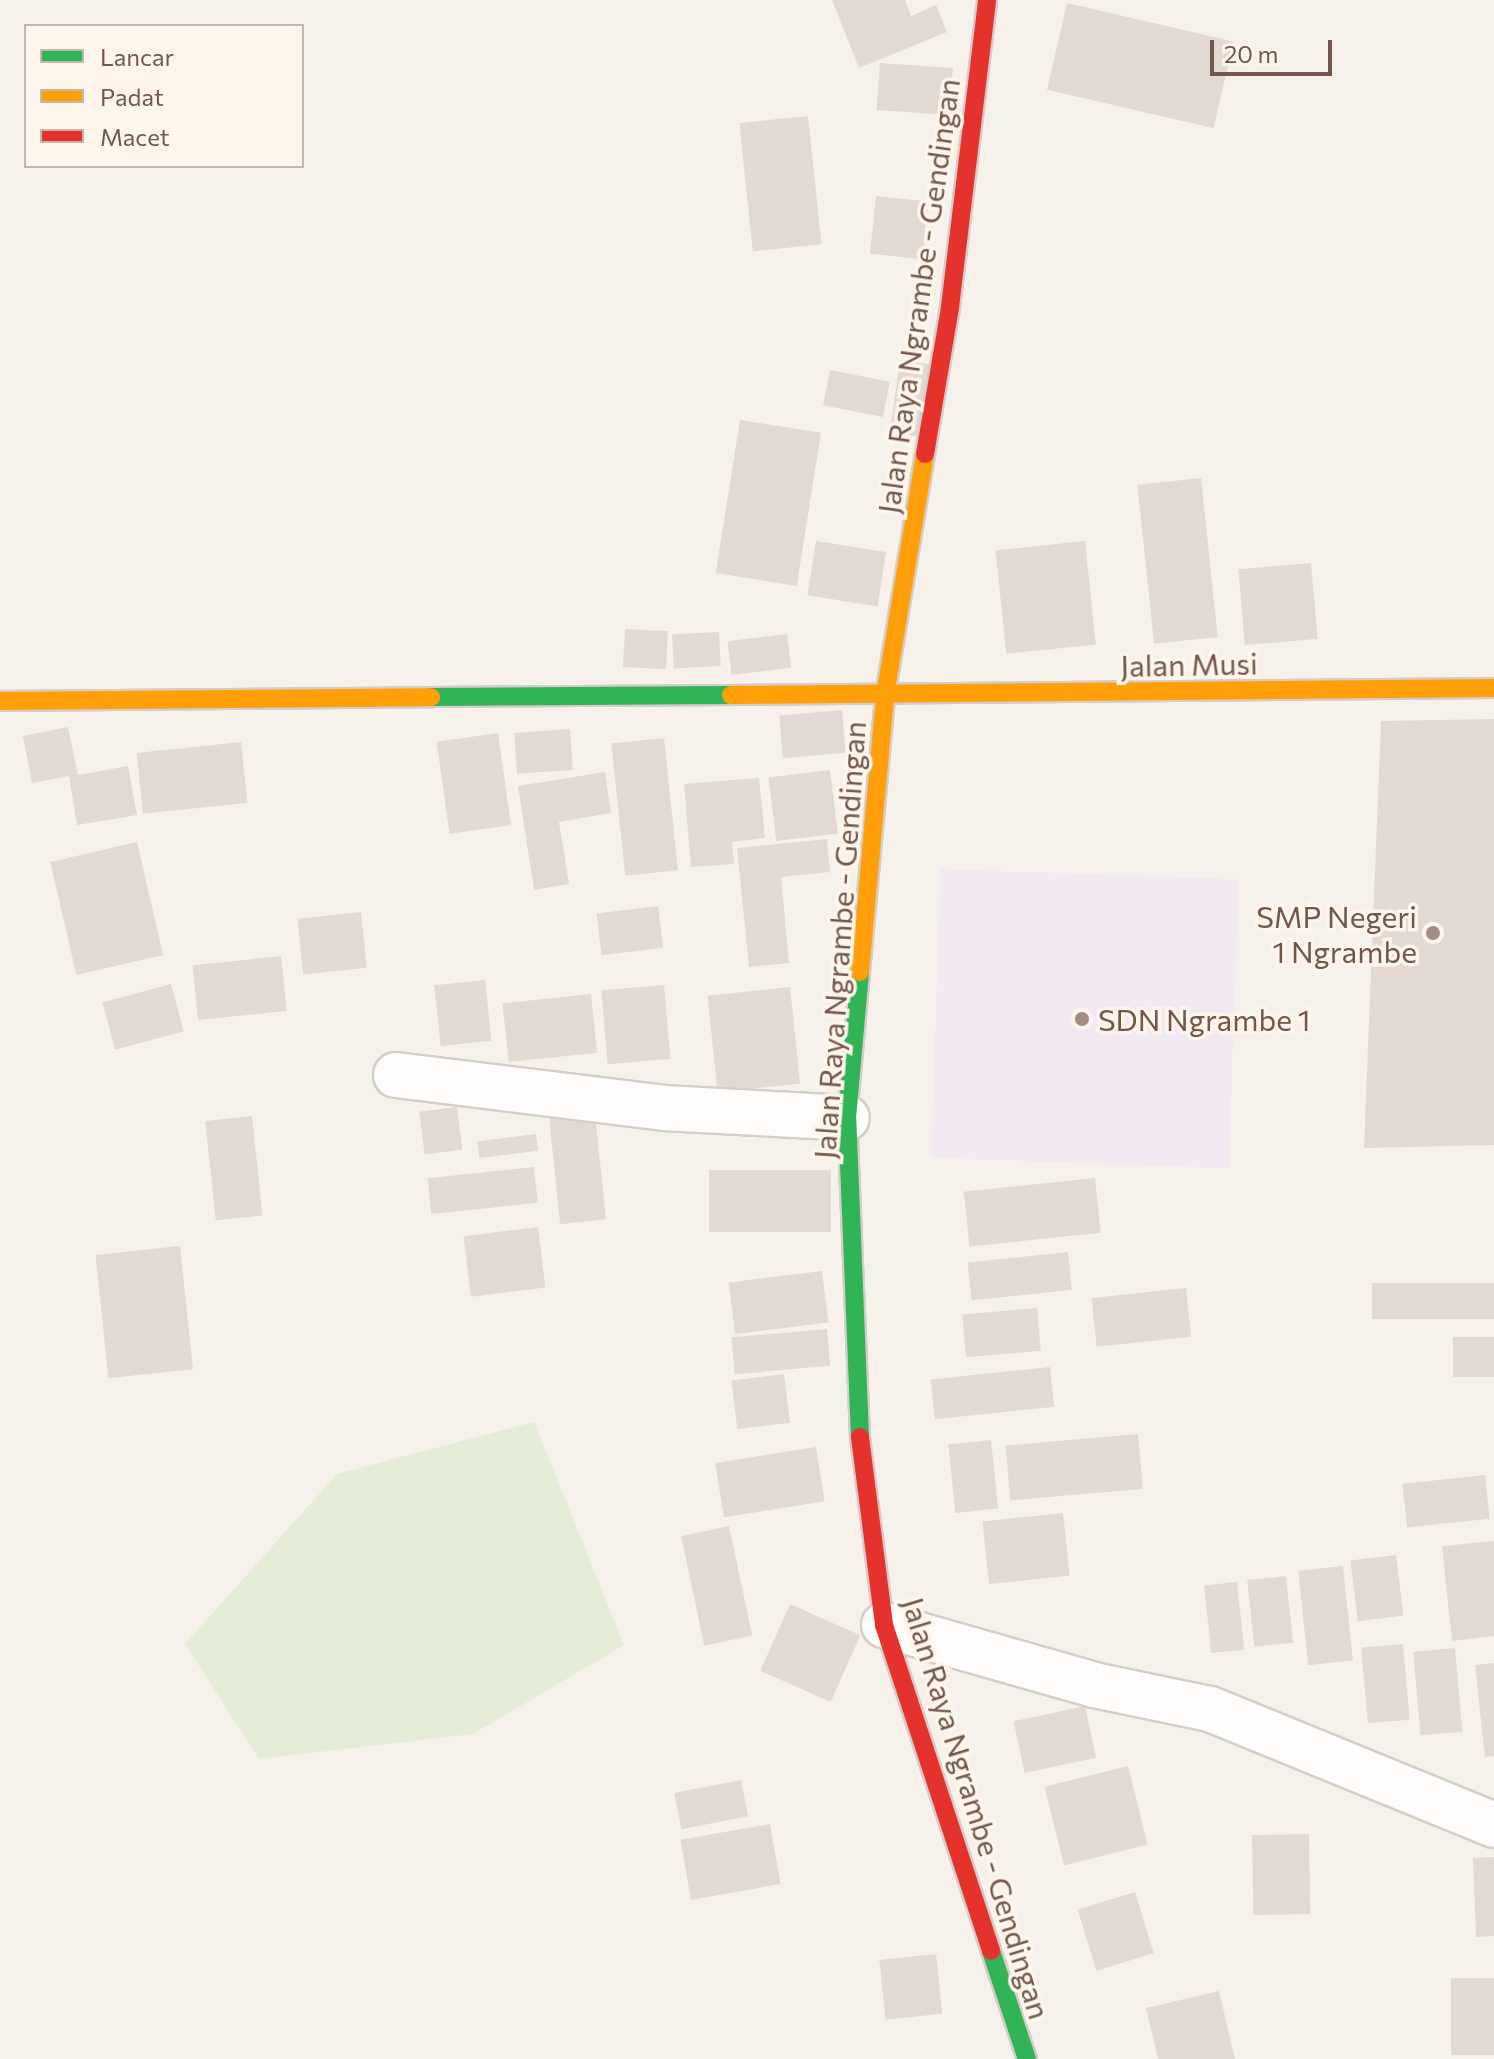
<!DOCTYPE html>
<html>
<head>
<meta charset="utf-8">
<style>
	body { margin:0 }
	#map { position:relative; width:1494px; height:2059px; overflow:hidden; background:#f7f1eb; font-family:Commissioner,sans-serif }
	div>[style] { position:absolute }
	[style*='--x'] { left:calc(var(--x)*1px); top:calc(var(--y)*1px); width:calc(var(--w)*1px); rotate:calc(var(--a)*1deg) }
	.education>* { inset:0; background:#f2e9f2; transform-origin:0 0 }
	.green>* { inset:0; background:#e5edd6 }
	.building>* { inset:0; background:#e3d9d3; transform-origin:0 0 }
	.roads { filter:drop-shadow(2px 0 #d6cdc8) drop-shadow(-2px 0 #d6cdc8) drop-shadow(0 2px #d6cdc8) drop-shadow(0 -2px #d6cdc8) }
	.street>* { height:44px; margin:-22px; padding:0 22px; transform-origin:22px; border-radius:22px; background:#fefdfc }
	.fast>* { height:18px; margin:-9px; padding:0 9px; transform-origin:9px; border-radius:9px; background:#30b455 }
	.slow>* { height:18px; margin:-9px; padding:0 9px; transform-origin:9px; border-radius:9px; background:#ff9f0a }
	.jam>* { height:18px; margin:-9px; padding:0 9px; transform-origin:9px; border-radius:9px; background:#e5322d }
	.dots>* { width:22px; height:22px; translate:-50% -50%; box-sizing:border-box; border:4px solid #fef6ec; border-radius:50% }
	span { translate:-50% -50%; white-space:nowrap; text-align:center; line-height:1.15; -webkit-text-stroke:7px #fef6ec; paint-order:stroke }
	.street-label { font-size:30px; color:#74574c }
	.poi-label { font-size:30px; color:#74574c }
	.right { translate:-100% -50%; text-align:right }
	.left { translate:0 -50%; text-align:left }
	.legend { position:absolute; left:24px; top:24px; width:280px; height:144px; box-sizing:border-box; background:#fef6ec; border:2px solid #c7b6ac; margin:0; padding:10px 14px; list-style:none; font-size:24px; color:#74574c }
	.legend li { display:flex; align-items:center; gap:16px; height:40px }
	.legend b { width:40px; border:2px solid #c7b6ac }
	.scale { position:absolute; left:1210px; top:40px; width:122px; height:36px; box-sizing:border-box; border:4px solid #74574c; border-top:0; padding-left:10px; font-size:24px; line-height:28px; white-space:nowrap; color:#74574c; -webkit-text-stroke:6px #fef6ec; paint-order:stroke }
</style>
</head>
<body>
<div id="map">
	<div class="education">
		<i style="left:941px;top:869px;width:298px;height:289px;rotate:2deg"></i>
	</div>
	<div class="green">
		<i style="clip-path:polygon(534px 1422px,624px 1645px,473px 1734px,259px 1759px,185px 1644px,337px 1474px)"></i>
	</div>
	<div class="building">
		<i style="clip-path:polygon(832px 0,905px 0,911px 16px,936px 5px,947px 32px,859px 68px)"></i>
		<i style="left:1067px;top:3px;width:171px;height:89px;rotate:13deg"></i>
		<i style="left:880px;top:63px;width:73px;height:47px;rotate:4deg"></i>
		<i style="left:808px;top:116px;width:129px;height:69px;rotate:84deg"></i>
		<i style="left:876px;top:196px;width:53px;height:58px;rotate:6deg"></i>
		<i style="left:900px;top:360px;width:35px;height:73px;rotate:8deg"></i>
		<i style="left:830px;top:370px;width:61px;height:36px;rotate:11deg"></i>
		<i style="left:740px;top:420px;width:82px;height:155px;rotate:9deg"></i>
		<i style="left:1201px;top:478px;width:160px;height:64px;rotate:84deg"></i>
		<i style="left:816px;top:541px;width:71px;height:55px;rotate:9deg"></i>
		<i style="left:1085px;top:541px;width:104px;height:90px;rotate:84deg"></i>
		<i style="left:1311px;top:563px;width:76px;height:73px;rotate:85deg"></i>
		<i style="left:625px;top:629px;width:43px;height:38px;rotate:3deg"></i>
		<i style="left:719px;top:632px;width:34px;height:47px;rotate:87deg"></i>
		<i style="left:787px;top:634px;width:34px;height:60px;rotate:83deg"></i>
		<i style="left:842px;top:710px;width:43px;height:63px;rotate:85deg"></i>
		<i style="clip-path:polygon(1494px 719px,1494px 1145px,1364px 1148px,1381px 721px)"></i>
		<i style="clip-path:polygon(68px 727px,78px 775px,128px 766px,137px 815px,77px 825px,69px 776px,32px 783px,23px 736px)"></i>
		<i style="left:570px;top:729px;width:41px;height:56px;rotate:86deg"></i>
		<i style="left:498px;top:733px;width:93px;height:62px;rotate:82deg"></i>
		<i style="left:664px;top:738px;width:133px;height:53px;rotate:84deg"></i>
		<i style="left:241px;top:742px;width:61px;height:105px;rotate:84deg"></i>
		<i style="left:830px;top:770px;width:64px;height:62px;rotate:83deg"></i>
		<i style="clip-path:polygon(605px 772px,611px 813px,559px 822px,569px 884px,534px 890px,518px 786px)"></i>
		<i style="clip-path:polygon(759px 778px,765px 838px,732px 842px,734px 864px,691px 867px,684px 784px)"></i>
		<i style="clip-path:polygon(827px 839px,830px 872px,781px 877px,789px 963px,749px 967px,737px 848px)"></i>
		<i style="left:137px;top:842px;width:116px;height:89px;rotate:77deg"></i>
		<i style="left:658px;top:906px;width:42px;height:62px;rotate:83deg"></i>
		<i style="left:361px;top:912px;width:56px;height:64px;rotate:84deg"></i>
		<i style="left:281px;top:956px;width:55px;height:89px;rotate:84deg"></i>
		<i style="left:485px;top:980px;width:61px;height:51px;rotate:84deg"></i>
		<i style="left:171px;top:984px;width:49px;height:71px;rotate:75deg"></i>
		<i style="left:664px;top:985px;width:74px;height:63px;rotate:85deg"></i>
		<i style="left:790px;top:987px;width:97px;height:83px;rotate:84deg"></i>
		<i style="left:591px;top:994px;width:59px;height:89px;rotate:84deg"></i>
		<i style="left:594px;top:1105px;width:115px;height:46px;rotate:84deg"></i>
		<i style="left:457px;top:1107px;width:43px;height:38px;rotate:83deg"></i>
		<i style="left:252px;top:1116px;width:100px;height:47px;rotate:84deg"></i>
		<i style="left:536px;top:1134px;width:17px;height:59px;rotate:83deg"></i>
		<i style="left:534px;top:1167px;width:36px;height:107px;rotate:84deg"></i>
		<i style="left:831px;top:1170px;width:62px;height:122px;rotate:90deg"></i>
		<i style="left:1095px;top:1178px;width:55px;height:132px;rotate:84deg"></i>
		<i style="left:538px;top:1227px;width:61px;height:75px;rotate:83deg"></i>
		<i style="left:180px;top:1246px;width:124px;height:85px;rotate:84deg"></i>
		<i style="left:1068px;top:1252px;width:38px;height:101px;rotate:84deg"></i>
		<i style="left:822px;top:1271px;width:52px;height:94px;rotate:83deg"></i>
		<i style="left:1494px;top:1283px;width:36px;height:122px;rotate:90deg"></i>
		<i style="left:1186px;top:1288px;width:49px;height:95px;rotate:84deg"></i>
		<i style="left:1037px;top:1308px;width:43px;height:75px;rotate:85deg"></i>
		<i style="left:827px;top:1329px;width:37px;height:96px;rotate:85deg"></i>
		<i style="left:1494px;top:1337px;width:40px;height:41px;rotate:90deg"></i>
		<i style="left:1050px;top:1367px;width:40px;height:120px;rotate:84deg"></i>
		<i style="left:784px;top:1374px;width:49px;height:53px;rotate:83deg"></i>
		<i style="left:1138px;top:1434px;width:55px;height:133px;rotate:85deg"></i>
		<i style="left:991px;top:1440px;width:69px;height:43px;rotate:84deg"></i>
		<i style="left:816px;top:1447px;width:55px;height:102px;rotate:81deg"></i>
		<i style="left:1485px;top:1475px;width:44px;height:83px;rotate:84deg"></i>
		<i style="left:1063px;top:1513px;width:63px;height:81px;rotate:84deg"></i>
		<i style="left:729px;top:1526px;width:112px;height:49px;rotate:78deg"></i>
		<i style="clip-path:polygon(1494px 1541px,1494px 1636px,1452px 1641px,1442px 1546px)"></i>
		<i style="left:1396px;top:1555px;width:61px;height:46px;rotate:83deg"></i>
		<i style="left:1343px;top:1566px;width:95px;height:45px;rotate:84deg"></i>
		<i style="left:1286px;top:1576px;width:67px;height:39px;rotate:84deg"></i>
		<i style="left:1237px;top:1582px;width:68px;height:33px;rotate:84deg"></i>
		<i style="left:790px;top:1604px;width:77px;height:73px;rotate:24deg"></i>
		<i style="left:1403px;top:1644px;width:76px;height:42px;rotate:85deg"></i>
		<i style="left:1455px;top:1648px;width:84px;height:42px;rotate:85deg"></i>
		<i style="clip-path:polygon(1494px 1663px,1494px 1756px,1485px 1757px,1475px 1665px)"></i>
		<i style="left:1085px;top:1706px;width:53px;height:73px;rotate:78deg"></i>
		<i style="left:1128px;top:1766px;width:81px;height:86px;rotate:76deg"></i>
		<i style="left:741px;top:1780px;width:37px;height:68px;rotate:79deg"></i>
		<i style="left:770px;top:1824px;width:61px;height:91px;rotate:80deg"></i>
		<i style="left:1309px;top:1834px;width:80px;height:57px;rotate:89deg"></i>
		<i style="clip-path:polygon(1494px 1857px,1494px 1936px,1476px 1937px,1473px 1858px)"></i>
		<i style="left:1135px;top:1892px;width:64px;height:60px;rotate:73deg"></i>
		<i style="left:936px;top:1954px;width:60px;height:57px;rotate:84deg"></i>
		<i style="left:1494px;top:1978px;width:77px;height:43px;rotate:90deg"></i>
		<i style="clip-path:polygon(1219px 1991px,1235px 2059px,1158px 2059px,1146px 2008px)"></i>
	</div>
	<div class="roads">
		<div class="street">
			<i style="--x:396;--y:1075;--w:270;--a:7"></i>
			<i style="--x:664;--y:1108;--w:183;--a:3.1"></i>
			<i style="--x:884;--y:1625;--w:218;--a:15.9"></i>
			<i style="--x:1094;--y:1685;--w:118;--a:11.7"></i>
			<i style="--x:1210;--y:1709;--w:307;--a:22.2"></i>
		</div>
		<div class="fast">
			<i style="--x:431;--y:697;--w:300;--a:-0.4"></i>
			<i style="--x:860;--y:1437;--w:319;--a:-92.3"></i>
			<i style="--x:847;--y:1118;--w:147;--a:-84.9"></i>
			<i style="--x:991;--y:1951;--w:114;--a:71.6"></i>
		</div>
		<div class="slow">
			<i style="--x:731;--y:695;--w:763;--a:-0.53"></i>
			<i style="--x:0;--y:701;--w:431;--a:-0.5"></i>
			<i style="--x:860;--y:972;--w:277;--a:-84.8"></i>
			<i style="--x:885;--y:696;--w:245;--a:-80.6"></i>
		</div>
		<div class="jam">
			<i style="--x:925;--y:454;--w:149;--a:-80.3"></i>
			<i style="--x:950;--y:307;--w:309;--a:-83.1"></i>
			<i style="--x:860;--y:1437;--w:190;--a:82.7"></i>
			<i style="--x:884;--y:1625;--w:343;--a:71.8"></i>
		</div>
	</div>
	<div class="dots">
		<i style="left:1433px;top:933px;background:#a28d84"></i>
		<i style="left:1082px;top:1019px;background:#a28d84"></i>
	</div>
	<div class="street-label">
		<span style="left:918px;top:296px;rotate:-82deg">Jalan Raya Ngrambe - Gendingan</span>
		<span style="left:1189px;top:664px;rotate:-1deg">Jalan Musi</span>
		<span style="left:839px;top:940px;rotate:-86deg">Jalan Raya Ngrambe - Gendingan</span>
		<span style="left:977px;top:1808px;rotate:73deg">Jalan Raya Ngrambe - Gendingan</span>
	</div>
	<div class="poi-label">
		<span class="right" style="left:1417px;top:933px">SMP Negeri<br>1 Ngrambe</span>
		<span class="left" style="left:1098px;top:1019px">SDN Ngrambe 1</span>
	</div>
	<ul class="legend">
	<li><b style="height:10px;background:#30b455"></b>Lancar</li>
	<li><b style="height:10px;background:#ff9f0a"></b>Padat</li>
	<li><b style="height:10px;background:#e5322d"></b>Macet</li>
	</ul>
	<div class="scale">20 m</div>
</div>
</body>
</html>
